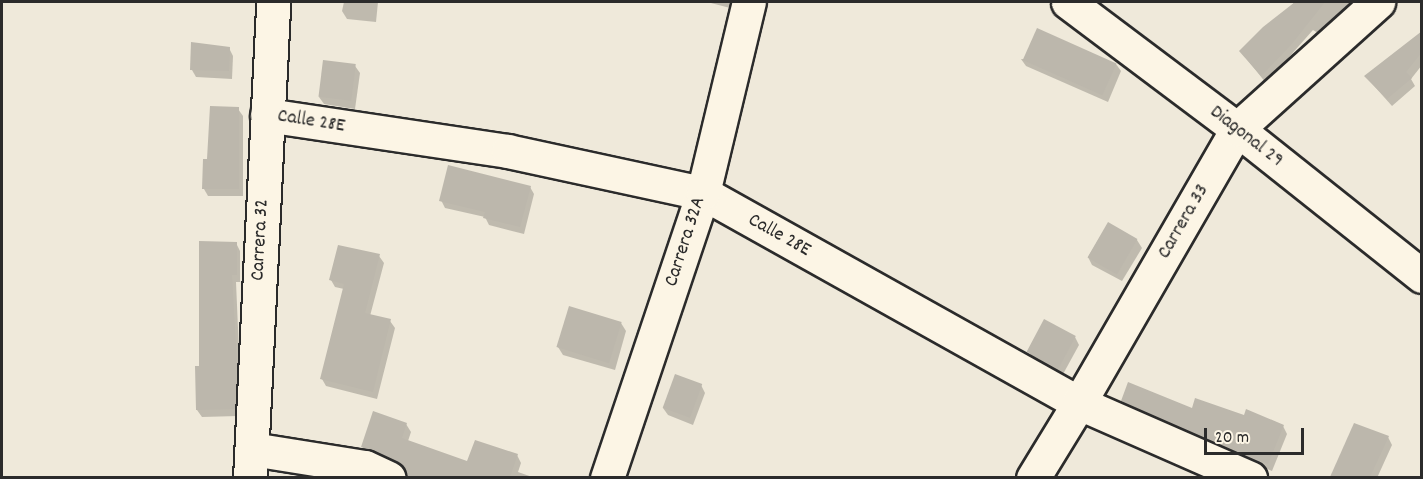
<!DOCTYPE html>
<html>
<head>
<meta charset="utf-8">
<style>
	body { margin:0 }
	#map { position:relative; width:1423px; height:479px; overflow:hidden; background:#efe9da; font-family:Dekko,sans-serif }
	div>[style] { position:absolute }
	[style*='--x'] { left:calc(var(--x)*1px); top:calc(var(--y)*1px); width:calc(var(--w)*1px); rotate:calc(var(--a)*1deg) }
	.shadow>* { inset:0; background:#0003 }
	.building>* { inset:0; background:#bcb7ac; transform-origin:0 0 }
	.roads { filter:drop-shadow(2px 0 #2b2b2b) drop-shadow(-2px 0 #2b2b2b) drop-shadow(0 2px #2b2b2b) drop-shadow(0 -2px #2b2b2b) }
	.minor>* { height:33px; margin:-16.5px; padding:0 16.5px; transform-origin:16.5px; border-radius:16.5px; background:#fcf5e5 }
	span { translate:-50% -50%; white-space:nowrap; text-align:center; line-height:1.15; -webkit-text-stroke:4.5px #fcf5e5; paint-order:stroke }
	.street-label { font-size:20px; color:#2b2b2b }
	.frame { position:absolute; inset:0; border:3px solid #2b2b2b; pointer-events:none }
	.scale { position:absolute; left:1204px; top:428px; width:100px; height:27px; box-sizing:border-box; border:3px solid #2b2b2b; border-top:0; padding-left:8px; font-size:18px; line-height:21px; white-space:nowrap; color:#2b2b2b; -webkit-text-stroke:4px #fcf5e5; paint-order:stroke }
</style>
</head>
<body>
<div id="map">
	<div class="shadow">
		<i style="clip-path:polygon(344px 2px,378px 2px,376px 22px,347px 19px,342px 11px)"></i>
		<i style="clip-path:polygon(707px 2px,736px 2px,734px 9px)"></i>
		<i style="clip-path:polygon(1295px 2px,1355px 2px,1318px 33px,1313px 30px,1266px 83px,1241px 52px)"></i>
		<i style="clip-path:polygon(1422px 33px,1422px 65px,1411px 79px,1415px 86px,1392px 106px,1366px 77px)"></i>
		<i style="clip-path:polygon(229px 48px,233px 56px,232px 79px,196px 77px,192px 70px)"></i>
		<i style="clip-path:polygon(1021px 59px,1116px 64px,1121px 71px,1108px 102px,1026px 66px)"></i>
		<i style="clip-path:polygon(355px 66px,360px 73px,355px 109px,324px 104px,319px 97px)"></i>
		<i style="clip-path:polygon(238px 109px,243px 116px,243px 196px,208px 196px,204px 189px,209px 161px)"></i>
		<i style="clip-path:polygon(530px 187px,534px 194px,524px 234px,489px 225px,485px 217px,445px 208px,441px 200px)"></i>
		<i style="clip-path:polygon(1108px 224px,1137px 240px,1142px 248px,1122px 281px,1092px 265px,1088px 257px)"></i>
		<i style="clip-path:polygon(236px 243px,240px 251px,240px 282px,236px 282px,240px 374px,238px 416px,202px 417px,197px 410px,201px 368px)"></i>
		<i style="clip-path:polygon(379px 256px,384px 263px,370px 316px,390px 321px,395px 328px,377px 399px,326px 386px,322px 379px,344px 289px,335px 287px,331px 280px)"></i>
		<i style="clip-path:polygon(621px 323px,626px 331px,615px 370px,563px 355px,558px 347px)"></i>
		<i style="clip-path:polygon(1075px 337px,1079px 345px,1062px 376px,1033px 359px,1029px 352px)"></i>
		<i style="clip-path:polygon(701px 385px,705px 393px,693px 425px,668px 415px,663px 408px)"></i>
		<i style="clip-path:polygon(1123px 401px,1245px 416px,1283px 426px,1287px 434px,1272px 471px,1127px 409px)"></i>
		<i style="clip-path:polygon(406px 424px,411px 432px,408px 441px,468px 463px,517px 455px,521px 463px,518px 472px,535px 478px,413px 478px,403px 468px,367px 455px,363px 447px)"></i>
		<i style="clip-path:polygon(1355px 425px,1388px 437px,1392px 445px,1377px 478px,1331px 478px)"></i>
	</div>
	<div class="building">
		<i style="clip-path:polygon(1295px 2px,1325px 2px,1291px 45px,1261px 76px,1239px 51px,1263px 27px)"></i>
		<i style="left:1037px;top:28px;width:87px;height:35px;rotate:24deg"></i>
		<i style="clip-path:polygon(1422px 31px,1422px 52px,1406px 72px,1412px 78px,1387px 99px,1364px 76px)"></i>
		<i style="clip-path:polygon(191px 42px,230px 47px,229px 71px,190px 70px)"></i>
		<i style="left:323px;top:60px;width:33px;height:37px;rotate:7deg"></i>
		<i style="clip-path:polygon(210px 106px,239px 107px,239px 189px,202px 189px,203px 159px,207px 159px)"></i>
		<i style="clip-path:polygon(448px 165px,531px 186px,520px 227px,483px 218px,485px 212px,439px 201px)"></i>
		<i style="left:1108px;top:222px;width:34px;height:41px;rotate:30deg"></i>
		<i style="clip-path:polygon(199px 241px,237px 242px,237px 275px,232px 275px,237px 365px,235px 409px,196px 410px,195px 366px,199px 366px)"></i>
		<i style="clip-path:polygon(338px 245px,380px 254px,365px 313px,391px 319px,373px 392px,320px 379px,344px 284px,329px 280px)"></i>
		<i style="left:569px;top:306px;width:55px;height:43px;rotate:17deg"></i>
		<i style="left:1044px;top:319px;width:36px;height:37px;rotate:28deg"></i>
		<i style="left:675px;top:374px;width:29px;height:36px;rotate:20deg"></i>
		<i style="clip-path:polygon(1128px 382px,1192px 408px,1195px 398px,1244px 415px,1246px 409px,1284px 425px,1268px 464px,1121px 401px)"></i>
		<i style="clip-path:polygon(373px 411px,407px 423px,402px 438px,467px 461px,475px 440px,518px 454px,510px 477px,408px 477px,405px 468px,397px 461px,361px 447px)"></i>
		<i style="clip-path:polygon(1354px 423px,1389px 436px,1370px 477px,1330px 477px)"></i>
	</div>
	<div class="roads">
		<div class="minor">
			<i style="--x:1068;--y:2;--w:211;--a:36.9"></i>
			<i style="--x:1237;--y:129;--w:236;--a:38.5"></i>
			<i style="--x:267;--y:115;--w:244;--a:8.5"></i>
			<i style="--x:508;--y:151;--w:199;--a:12.2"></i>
			<i style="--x:703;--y:193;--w:431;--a:29.2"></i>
			<i style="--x:1079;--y:403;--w:187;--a:23.7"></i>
			<i style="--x:252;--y:449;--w:114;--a:9.1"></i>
			<i style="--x:365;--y:467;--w:26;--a:25"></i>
			<i style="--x:250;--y:478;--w:477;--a:-87.2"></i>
			<i style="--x:607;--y:478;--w:301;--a:-71.4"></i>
			<i style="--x:703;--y:193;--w:196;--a:-76.5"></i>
			<i style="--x:1033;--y:478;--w:88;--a:-58.5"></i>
			<i style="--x:1079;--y:403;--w:316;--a:-60"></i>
			<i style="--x:1237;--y:129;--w:190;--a:-42"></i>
		</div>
	</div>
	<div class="street-label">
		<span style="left:311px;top:122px;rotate:9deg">Calle 28E</span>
		<span style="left:1246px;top:137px;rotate:38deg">Diagonal 29</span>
		<span style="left:1184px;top:222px;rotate:-60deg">Carrera 33</span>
		<span style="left:779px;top:236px;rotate:29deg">Calle 28E</span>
		<span style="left:261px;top:240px;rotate:-87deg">Carrera 32</span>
		<span style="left:686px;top:242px;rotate:-72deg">Carrera 32A</span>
	</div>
	<div class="frame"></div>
	<div class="scale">20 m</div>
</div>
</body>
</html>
